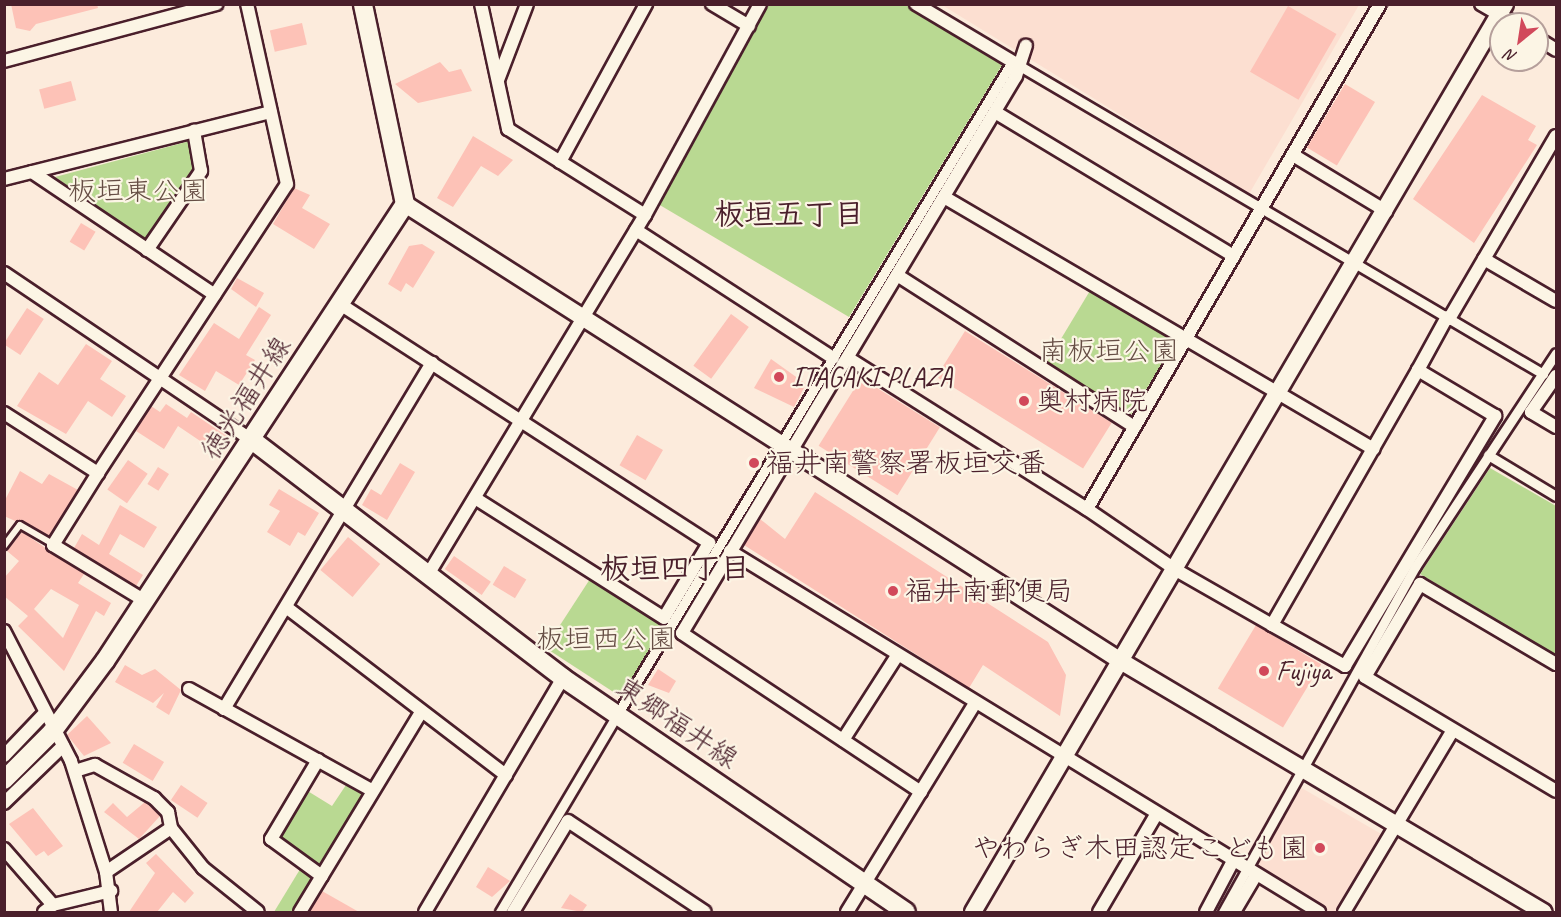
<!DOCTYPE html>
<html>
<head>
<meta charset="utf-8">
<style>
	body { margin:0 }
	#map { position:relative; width:1561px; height:917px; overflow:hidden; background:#fcebdc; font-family:Caveat,"Klee One",sans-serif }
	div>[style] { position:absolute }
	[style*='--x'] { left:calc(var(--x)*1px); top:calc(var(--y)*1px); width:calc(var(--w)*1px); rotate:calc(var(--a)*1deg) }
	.built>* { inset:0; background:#fcdfd1 }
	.green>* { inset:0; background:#b9d992; transform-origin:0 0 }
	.building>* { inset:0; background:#fdc2b7; transform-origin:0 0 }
	.roads { filter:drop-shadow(2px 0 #4a1f2b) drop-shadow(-2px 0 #4a1f2b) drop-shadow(0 2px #4a1f2b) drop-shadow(0 -2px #4a1f2b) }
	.service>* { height:6px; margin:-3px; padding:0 3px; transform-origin:3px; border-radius:3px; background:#fcf5e5 }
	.pedestrian>* { height:9px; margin:-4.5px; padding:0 4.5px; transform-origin:4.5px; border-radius:4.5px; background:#fcf5e5 }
	.minor>* { height:12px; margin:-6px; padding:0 6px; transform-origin:6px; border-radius:6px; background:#fcf5e5 }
	.tertiary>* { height:16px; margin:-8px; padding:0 8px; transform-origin:8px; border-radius:8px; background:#fcf5e5 }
	.secondary>* { height:18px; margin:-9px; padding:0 9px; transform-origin:9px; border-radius:9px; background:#fcf5e5 }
	.dots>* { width:16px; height:16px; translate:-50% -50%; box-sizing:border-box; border:3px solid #fcf5e5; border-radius:50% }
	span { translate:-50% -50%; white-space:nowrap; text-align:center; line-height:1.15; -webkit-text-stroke:4.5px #fcf5e5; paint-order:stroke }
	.park-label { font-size:28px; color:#664e45 }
	.poi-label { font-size:28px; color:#4a1f2b }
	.left { translate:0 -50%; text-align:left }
	.right { translate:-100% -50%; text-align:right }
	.street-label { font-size:28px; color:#4a1f2b }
	.neighbourhood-label { font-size:30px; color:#4a1f2b; font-weight:700 }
	.frame { position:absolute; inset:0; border:6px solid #4a1f2b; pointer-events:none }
	.north { position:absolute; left:1489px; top:12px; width:60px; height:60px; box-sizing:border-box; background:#fcf5e5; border:2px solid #b59f9b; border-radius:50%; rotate:210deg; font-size:16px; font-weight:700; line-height:24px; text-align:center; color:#4a1f2b }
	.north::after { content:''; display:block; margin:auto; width:21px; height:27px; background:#d1495b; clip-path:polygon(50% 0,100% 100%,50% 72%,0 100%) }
</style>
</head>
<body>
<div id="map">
	<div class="built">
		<i style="clip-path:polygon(942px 5px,1359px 5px,1249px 194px)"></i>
		<i style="clip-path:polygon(1300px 787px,1383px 835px,1338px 912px,1327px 912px,1252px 868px)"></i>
	</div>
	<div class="green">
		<i style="clip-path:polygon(760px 5px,916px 5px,1007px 57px,849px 317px,653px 201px)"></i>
		<i style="clip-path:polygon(190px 141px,196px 169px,147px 240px,55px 177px)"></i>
		<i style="left:1091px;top:289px;width:99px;height:87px;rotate:31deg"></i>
		<i style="clip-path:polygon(1490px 468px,1556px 506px,1556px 655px,1420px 574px)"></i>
		<i style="left:590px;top:579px;width:89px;height:82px;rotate:33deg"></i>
		<i style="clip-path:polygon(348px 782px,366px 793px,320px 869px,276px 836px,306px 790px,332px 806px)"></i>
		<i style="clip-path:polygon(302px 866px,316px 876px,293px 912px,274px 912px)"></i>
	</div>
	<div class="building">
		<i style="clip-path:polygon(11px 4px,97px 4px,98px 8px,36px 24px,30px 31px,16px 28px)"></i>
		<i style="left:1288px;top:6px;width:56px;height:76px;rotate:30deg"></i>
		<i style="left:302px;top:23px;width:22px;height:33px;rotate:77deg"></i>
		<i style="clip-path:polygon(440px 62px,449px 72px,461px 69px,472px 91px,418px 103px,395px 84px)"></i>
		<i style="left:71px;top:81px;width:20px;height:33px;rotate:75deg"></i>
		<i style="left:1345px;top:84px;width:35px;height:74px;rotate:31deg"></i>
		<i style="clip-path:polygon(1482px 95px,1536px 126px,1528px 140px,1537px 145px,1474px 243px,1413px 199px)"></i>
		<i style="clip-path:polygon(473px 136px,513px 160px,498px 176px,481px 166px,453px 207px,437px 198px)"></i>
		<i style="clip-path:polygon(294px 188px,310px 195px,302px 208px,330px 224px,314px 249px,273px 224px)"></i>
		<i style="left:81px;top:223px;width:17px;height:22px;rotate:31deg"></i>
		<i style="clip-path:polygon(422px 244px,435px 252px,413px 288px,406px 283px,401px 292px,388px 284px,409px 246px)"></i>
		<i style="clip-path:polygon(237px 278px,264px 293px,256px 307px,231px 289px)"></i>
		<i style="clip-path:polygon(259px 307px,271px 315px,246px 355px,255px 360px,239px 385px,216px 371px,205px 391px,179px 375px,214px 323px,239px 339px)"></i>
		<i style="left:27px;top:308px;width:20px;height:43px;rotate:33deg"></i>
		<i style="left:731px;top:314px;width:22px;height:64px;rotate:36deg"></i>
		<i style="left:965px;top:331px;width:173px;height:54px;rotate:32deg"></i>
		<i style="clip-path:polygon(86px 344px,112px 361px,100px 379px,126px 396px,112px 417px,88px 401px,66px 434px,17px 406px,39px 372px,58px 385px)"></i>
		<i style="clip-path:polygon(771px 359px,806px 384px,794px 407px,754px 388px)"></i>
		<i style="left:861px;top:378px;width:93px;height:80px;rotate:32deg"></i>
		<i style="clip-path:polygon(166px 404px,187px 418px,191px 412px,228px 437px,218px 453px,178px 426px,164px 449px,136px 431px,151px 406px,160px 412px)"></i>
		<i style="left:637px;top:435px;width:30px;height:35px;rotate:30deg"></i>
		<i style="left:128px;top:460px;width:24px;height:36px;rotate:35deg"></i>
		<i style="clip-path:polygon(400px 463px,415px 472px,387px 520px,362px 505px,371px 489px,381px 495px)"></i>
		<i style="left:158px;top:467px;width:13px;height:20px;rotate:32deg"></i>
		<i style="clip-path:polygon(20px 471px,42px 484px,49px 474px,78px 490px,49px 536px,4px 516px,4px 502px)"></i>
		<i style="clip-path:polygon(279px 489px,319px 513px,305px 536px,298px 532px,290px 546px,267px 532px,280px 511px,269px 505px)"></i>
		<i style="clip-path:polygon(815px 492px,1048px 642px,1066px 675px,1060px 716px,983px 665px,969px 688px,744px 545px,760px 519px,785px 539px)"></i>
		<i style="clip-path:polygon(120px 505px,157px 527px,144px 548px,120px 534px,109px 554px,143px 575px,136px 586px,74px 548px,82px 534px,99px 545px)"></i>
		<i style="clip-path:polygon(evenodd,22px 532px,84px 574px,78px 583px,111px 603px,104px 616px,96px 611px,64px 671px,18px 626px,28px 616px,4px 596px,4px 578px,19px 561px,7px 551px,22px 532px,51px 589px,79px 605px,63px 638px,34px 609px,51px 589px)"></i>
		<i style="left:348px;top:537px;width:42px;height:43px;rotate:40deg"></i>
		<i style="left:454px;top:556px;width:45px;height:16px;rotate:35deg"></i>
		<i style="left:504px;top:566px;width:26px;height:22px;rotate:31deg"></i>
		<i style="left:1256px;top:625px;width:76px;height:74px;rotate:31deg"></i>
		<i style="clip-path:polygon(125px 665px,142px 675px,155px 669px,181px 690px,169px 715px,156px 707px,164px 693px,153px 703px,115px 682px)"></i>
		<i style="clip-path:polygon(658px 669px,676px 681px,669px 693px,648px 685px)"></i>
		<i style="clip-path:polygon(87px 716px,111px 743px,84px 756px,67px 735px)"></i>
		<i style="left:134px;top:744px;width:35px;height:22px;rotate:31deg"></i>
		<i style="left:181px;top:785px;width:32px;height:18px;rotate:34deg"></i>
		<i style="clip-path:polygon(145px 802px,160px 816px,139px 839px,104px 812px,113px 803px,127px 817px)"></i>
		<i style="clip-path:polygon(33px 808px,63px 846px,48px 856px,44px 851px,36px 856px,9px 824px)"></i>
		<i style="clip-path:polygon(156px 854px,194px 893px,185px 903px,173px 892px,157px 912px,129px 912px,155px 873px,146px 863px)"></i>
		<i style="clip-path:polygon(488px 867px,510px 881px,492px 897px,476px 887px)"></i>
		<i style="clip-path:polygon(322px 891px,359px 912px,310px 912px)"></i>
		<i style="clip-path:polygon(570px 894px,587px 905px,582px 912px,561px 908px)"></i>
	</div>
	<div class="roads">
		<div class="service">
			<i style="--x:4;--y:546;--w:26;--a:-53"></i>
			<i style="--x:20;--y:525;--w:38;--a:30"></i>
		</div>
		<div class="pedestrian">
			<i style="--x:1020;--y:66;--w:607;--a:30.49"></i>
			<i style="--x:1488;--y:455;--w:79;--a:31.1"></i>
			<i style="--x:621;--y:708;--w:757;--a:-58.83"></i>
			<i style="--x:500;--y:912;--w:220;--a:-59.3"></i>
			<i style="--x:1223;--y:912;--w:395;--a:-60.9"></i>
			<i style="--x:1415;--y:567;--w:256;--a:-56.6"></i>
		</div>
		<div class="minor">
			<i style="--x:481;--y:4;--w:128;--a:77.8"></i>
			<i style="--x:508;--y:129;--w:162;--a:32.1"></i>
			<i style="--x:712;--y:4;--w:43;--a:30.7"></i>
			<i style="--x:916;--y:4;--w:121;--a:30.8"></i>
			<i style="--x:1481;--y:4;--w:39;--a:30"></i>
			<i style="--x:1537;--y:38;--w:22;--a:32"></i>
			<i style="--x:4;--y:61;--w:220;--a:-15"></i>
			<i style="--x:498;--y:80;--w:81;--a:-69.1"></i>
			<i style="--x:995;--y:112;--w:279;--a:31.1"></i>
			<i style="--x:1293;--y:155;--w:109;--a:31.1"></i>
			<i style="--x:560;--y:162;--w:180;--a:-61.4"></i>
			<i style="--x:32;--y:172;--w:220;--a:33.9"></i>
			<i style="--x:4;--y:179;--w:275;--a:-14.1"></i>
			<i style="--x:944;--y:197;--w:498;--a:30.4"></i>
			<i style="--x:636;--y:230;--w:235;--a:33"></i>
			<i style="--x:147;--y:250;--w:96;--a:-55.6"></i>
			<i style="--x:201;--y:171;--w:41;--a:-99.9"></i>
			<i style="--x:1484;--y:259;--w:83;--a:30.3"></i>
			<i style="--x:4;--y:273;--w:299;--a:34"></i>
			<i style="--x:897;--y:275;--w:282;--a:32.6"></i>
			<i style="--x:340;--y:304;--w:440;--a:32.9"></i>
			<i style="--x:709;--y:543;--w:87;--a:121"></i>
			<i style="--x:664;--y:618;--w:224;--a:-147.6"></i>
			<i style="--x:1449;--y:319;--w:212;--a:-59.7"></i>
			<i style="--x:848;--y:358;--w:283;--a:32.3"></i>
			<i style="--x:1087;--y:509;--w:584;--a:-59.88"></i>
			<i style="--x:1418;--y:370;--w:60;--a:-61.3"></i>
			<i style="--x:1556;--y:376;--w:44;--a:124.8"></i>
			<i style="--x:1531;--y:412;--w:29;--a:31"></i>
			<i style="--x:4;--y:413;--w:112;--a:32.6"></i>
			<i style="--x:98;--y:473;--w:345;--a:-56.8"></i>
			<i style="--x:287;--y:184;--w:184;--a:-102.5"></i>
			<i style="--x:98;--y:473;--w:85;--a:122"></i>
			<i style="--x:53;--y:545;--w:108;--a:31.3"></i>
			<i style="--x:1087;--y:509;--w:108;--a:34.4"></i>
			<i style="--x:1176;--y:570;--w:111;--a:29.8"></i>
			<i style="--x:1272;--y:625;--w:84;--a:29.3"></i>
			<i style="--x:1345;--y:666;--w:292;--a:-59"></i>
			<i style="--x:1495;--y:416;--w:90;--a:-149.1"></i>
			<i style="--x:1418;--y:370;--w:294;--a:119.8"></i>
			<i style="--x:730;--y:551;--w:691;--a:31.5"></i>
			<i style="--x:429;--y:573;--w:418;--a:-58.9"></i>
			<i style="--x:645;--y:215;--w:240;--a:-61.4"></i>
			<i style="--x:286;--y:607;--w:277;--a:37.4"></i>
			<i style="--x:4;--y:631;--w:146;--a:62.7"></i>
			<i style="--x:71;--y:761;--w:116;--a:72.5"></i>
			<i style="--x:106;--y:872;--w:40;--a:82.9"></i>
			<i style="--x:1556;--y:664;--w:158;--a:-149.5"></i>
			<i style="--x:1420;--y:584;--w:108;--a:120.6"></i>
			<i style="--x:1365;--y:677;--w:222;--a:30.8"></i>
			<i style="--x:189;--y:689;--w:210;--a:29"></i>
			<i style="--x:224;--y:709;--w:404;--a:-59"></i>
			<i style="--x:843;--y:740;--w:100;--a:-57.3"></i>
			<i style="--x:4;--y:756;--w:58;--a:-46.4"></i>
			<i style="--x:318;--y:760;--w:92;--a:120.7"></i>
			<i style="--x:271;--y:839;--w:63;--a:36"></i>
			<i style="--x:75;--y:771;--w:21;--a:-17"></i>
			<i style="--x:95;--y:765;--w:68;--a:29.2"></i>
			<i style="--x:154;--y:798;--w:20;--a:45"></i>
			<i style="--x:168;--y:812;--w:16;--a:79"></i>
			<i style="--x:921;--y:792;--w:287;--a:-146.4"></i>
			<i style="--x:682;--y:633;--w:649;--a:-59.05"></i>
			<i style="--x:1016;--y:76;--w:32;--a:-72"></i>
			<i style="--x:4;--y:803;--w:82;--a:-44"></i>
			<i style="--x:4;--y:849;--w:74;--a:48.8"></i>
			<i style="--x:106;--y:872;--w:78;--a:-34.1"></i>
			<i style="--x:171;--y:828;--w:51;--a:51.3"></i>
			<i style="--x:203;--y:868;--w:70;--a:38.7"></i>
			<i style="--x:44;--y:912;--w:11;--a:-38"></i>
			<i style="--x:53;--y:905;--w:60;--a:-13.6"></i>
			<i style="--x:300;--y:912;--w:234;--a:-58.8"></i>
			<i style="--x:425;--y:912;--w:272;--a:-59.5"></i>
			<i style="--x:513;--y:912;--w:106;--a:-58.9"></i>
			<i style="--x:568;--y:821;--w:164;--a:33.6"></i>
			<i style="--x:847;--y:912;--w:243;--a:-58.5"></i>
			<i style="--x:1099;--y:912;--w:113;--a:-59.6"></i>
			<i style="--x:1206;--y:912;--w:58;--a:-62.1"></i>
			<i style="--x:1234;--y:912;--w:43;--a:-59.3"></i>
			<i style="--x:1344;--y:912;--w:212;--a:-59.1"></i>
		</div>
		<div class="tertiary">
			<i style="--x:405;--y:204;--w:853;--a:32.55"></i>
			<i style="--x:1124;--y:663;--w:488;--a:30.7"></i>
			<i style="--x:973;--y:912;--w:1052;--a:-59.63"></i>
		</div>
		<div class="secondary">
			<i style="--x:252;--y:440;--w:392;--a:37.4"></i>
			<i style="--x:563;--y:678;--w:415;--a:34.3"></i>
			<i style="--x:4;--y:780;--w:68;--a:-45"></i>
			<i style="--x:52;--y:732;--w:89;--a:-53.3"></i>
			<i style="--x:105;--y:661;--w:547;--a:-56.72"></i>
			<i style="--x:405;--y:204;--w:204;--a:-101.9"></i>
		</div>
	</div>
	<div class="dots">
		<i style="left:779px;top:377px;background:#d1495b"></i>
		<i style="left:1024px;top:401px;background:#d1495b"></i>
		<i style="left:754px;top:463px;background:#d1495b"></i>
		<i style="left:893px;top:591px;background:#d1495b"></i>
		<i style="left:1264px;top:671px;background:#d1495b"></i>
		<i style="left:1320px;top:848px;background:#d1495b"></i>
	</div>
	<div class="park-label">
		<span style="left:138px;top:191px">板垣東公園</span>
		<span style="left:1109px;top:351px">南板垣公園</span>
		<span style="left:606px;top:639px">板垣西公園</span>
	</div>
	<div class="poi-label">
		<span class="left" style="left:791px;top:377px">ITAGAKI PLAZA</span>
		<span class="left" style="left:1036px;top:401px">奥村病院</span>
		<span class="left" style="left:766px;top:463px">福井南警察署板垣交番</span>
		<span class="left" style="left:905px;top:591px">福井南郵便局</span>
		<span class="left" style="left:1276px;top:671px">Fujiya</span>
		<span class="right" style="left:1308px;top:848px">やわらぎ木田認定こども園</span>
	</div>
	<div class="street-label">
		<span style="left:246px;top:398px;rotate:-57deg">徳光福井線</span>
		<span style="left:677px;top:723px;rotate:34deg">東郷福井線</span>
	</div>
	<div class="neighbourhood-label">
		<span style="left:789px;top:214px">板垣五丁目</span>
		<span style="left:675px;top:568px">板垣四丁目</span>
	</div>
	<div class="frame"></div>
	<div class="north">N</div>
</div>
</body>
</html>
